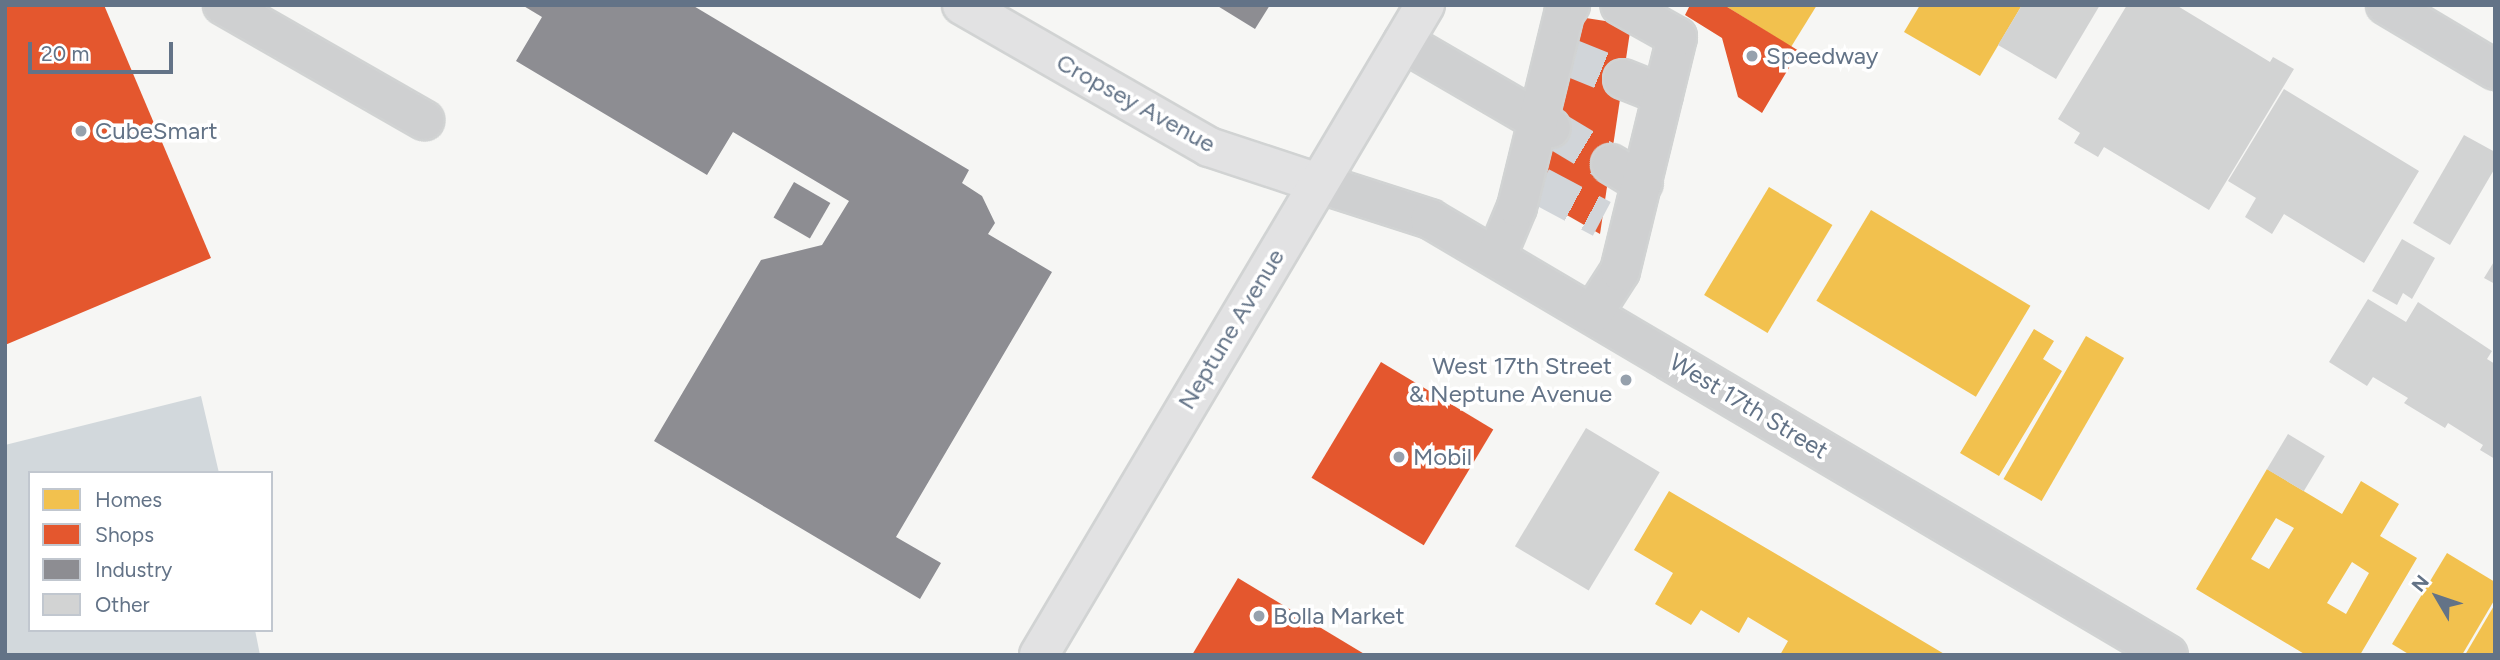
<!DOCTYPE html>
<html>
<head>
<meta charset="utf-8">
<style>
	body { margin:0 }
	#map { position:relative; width:2500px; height:660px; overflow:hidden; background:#f6f6f4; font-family:Figtree,sans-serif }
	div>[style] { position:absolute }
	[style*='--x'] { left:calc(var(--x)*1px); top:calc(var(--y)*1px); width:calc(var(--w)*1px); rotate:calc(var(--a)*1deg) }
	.water>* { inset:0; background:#d2d8dc }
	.homes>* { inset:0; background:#f2c14e; transform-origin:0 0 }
	.shops>* { inset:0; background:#e4572e; transform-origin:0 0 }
	.industry>* { inset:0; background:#8d8d92; transform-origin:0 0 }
	.building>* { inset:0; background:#d2d3d3; transform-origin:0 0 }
	.minor-tunnel>* { height:38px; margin-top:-19px; transform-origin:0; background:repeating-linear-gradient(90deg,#d1d5d9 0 38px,transparent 0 57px) }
	.roads { filter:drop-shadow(2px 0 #d1d3d3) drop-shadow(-2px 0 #d1d3d3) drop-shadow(0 2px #d1d3d3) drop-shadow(0 -2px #d1d3d3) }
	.minor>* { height:38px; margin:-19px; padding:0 19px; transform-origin:19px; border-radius:19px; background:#cfd0d1 }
	.major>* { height:38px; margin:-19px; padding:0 19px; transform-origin:19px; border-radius:19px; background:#e2e2e3 }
	.dots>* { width:19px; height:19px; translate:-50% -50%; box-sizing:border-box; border:4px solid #fff; border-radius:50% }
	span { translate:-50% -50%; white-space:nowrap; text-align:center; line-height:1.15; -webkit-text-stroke:7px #fff; paint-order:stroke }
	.poi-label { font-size:24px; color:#637387 }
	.left { translate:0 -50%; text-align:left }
	.right { translate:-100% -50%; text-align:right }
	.street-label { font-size:24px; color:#637387 }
	.frame { position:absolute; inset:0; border:7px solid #637387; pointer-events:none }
	.legend { position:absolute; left:28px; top:471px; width:245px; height:161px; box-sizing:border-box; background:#fff; border:2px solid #c1c7cf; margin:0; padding:9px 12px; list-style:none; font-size:21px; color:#637387 }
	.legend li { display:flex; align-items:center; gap:14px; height:35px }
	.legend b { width:35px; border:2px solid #c1c7cf }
	.north { position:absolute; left:2402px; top:562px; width:70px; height:70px; -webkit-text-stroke:5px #fff; paint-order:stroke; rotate:309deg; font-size:19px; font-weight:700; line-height:28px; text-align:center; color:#637387 }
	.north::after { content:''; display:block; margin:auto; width:24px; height:32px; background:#637387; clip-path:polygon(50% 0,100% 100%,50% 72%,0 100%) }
	.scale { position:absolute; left:28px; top:42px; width:145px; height:32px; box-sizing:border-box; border:4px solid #637387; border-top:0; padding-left:9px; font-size:21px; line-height:24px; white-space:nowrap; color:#637387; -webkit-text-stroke:5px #fff; paint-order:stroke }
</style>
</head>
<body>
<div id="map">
	<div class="water">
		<i style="clip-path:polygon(201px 396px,219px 473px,30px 473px,30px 630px,255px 630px,260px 655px,5px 655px,5px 445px)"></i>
	</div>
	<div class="homes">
		<i style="clip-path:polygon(1724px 5px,1817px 5px,1791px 47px)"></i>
		<i style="clip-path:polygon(1920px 5px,2022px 5px,1980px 76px,1904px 32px)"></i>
		<i style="left:1769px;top:187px;width:74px;height:126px;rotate:31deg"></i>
		<i style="left:1871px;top:210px;width:186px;height:106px;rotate:31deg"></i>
		<i style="clip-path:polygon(2034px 329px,2054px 341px,2043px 359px,2062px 371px,1999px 476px,1960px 453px)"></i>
		<i style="left:2086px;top:336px;width:44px;height:165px;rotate:30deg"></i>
		<i style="clip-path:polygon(evenodd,2267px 469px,2342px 514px,2361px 481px,2399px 504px,2380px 536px,2417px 558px,2360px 655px,2306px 655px,2196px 589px,2267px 469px,2276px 518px,2294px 528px,2269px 569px,2251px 559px,2276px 518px,2267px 469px,2352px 562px,2369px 573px,2346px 614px,2327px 603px,2352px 562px)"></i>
		<i style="clip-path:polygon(1669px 491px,1783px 558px,1946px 655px,1780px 655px,1788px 641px,1748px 617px,1739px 633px,1701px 610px,1691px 625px,1655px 604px,1673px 573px,1634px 550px)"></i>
		<i style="clip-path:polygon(2447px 553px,2495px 582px,2495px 599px,2462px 655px,2410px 655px,2392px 644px)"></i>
		<i style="clip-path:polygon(2495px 604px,2495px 655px,2465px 655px)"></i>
	</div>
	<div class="shops">
		<i style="clip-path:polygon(5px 5px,104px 5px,211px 258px,5px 345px)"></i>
		<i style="clip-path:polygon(1690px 5px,1724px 5px,1799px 51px,1762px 113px,1738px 97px,1722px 38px,1685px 15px)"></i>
		<i style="clip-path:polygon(1573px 16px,1631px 25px,1600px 234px,1537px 198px)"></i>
		<i style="left:1381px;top:362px;width:131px;height:135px;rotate:31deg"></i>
		<i style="clip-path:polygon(1238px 578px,1366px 655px,1192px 655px)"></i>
	</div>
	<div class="industry">
		<i style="clip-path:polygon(522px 5px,692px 5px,969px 170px,962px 183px,982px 196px,995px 223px,988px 234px,1052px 272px,896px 537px,941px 563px,920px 599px,654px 441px,761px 260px,822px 245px,849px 201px,733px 132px,707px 175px,516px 61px,542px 17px)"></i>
		<i style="clip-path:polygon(1216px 5px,1270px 5px,1255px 29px)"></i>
		<i style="left:794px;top:182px;width:42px;height:41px;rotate:30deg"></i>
	</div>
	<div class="building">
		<i style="clip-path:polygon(2022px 5px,2100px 5px,2056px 79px,1998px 45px)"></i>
		<i style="clip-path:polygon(2127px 5px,2176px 5px,2270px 62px,2273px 57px,2294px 69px,2209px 210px,2104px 147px,2098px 157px,2074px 143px,2080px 133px,2058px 119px)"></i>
		<i style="clip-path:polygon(2284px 89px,2419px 171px,2364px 263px,2284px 214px,2272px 234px,2245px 217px,2256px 198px,2228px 181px)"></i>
		<i style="clip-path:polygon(2464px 135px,2495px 152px,2495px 168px,2450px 245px,2413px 223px)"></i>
		<i style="clip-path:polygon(2402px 239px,2435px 258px,2412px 299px,2403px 293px,2397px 305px,2372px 291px)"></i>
		<i style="clip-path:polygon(2495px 260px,2495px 284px,2484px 278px)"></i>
		<i style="clip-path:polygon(2368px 299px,2406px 322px,2418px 302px,2492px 351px,2487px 359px,2495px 364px,2495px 459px,2480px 450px,2483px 445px,2448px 423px,2445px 428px,2404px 403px,2408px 398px,2373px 377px,2367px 386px,2329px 362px)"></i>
		<i style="left:1586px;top:428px;width:86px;height:138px;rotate:31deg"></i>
		<i style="left:2288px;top:434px;width:43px;height:41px;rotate:31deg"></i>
	</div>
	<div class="minor-tunnel">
		<i style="--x:1566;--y:56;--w:61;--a:22"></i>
		<i style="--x:1551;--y:128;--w:70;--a:31"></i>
		<i style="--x:1540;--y:186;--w:70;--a:28"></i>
	</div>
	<div class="roads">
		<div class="minor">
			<i style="--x:223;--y:5;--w:232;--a:29.8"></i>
			<i style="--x:2386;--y:5;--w:127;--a:30.8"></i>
			<i style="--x:1403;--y:42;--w:171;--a:30.2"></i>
			<i style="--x:1623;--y:79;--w:43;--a:21.8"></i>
			<i style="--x:1611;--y:164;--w:37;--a:31"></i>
			<i style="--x:1318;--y:183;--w:118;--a:17.8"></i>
			<i style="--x:1430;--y:219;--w:857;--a:30.57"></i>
			<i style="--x:1496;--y:257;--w:54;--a:-67.2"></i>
			<i style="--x:1517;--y:207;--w:199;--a:-76.3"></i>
			<i style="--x:1564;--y:14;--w:11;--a:-56"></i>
			<i style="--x:1593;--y:313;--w:50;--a:-57.3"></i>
			<i style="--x:1620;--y:271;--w:241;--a:-76.3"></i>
			<i style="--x:1677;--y:37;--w:65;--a:-150.7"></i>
		</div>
		<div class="major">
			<i style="--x:962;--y:5;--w:285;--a:29.9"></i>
			<i style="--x:1209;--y:147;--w:115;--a:18.3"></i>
			<i style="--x:1039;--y:655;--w:756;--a:-59.3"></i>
		</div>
	</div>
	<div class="dots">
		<i style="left:1752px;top:56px;background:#96a1ad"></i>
		<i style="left:81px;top:131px;background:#96a1ad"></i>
		<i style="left:1626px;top:380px;background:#96a1ad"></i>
		<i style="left:1399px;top:457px;background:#96a1ad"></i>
		<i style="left:1259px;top:616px;background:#96a1ad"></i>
	</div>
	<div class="poi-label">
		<span class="left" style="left:1766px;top:56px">Speedway</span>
		<span class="left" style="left:95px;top:131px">CubeSmart</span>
		<span class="right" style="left:1612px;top:380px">West 17th Street<br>&amp; Neptune Avenue</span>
		<span class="left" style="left:1413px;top:457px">Mobil</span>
		<span class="left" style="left:1273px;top:616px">Bolla Market</span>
	</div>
	<div class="street-label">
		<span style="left:1136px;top:103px;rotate:29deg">Cropsey Avenue</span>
		<span style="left:1231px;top:329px;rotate:-59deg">Neptune Avenue</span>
		<span style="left:1749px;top:406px;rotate:31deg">West 17th Street</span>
	</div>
	<div class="frame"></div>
	<ul class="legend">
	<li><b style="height:19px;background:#f2c14e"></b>Homes</li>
	<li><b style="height:19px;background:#e4572e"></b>Shops</li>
	<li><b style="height:19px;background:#8d8d92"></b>Industry</li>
	<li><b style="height:19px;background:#d2d3d3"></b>Other</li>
	</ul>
	<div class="north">N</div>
	<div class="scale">20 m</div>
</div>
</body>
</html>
